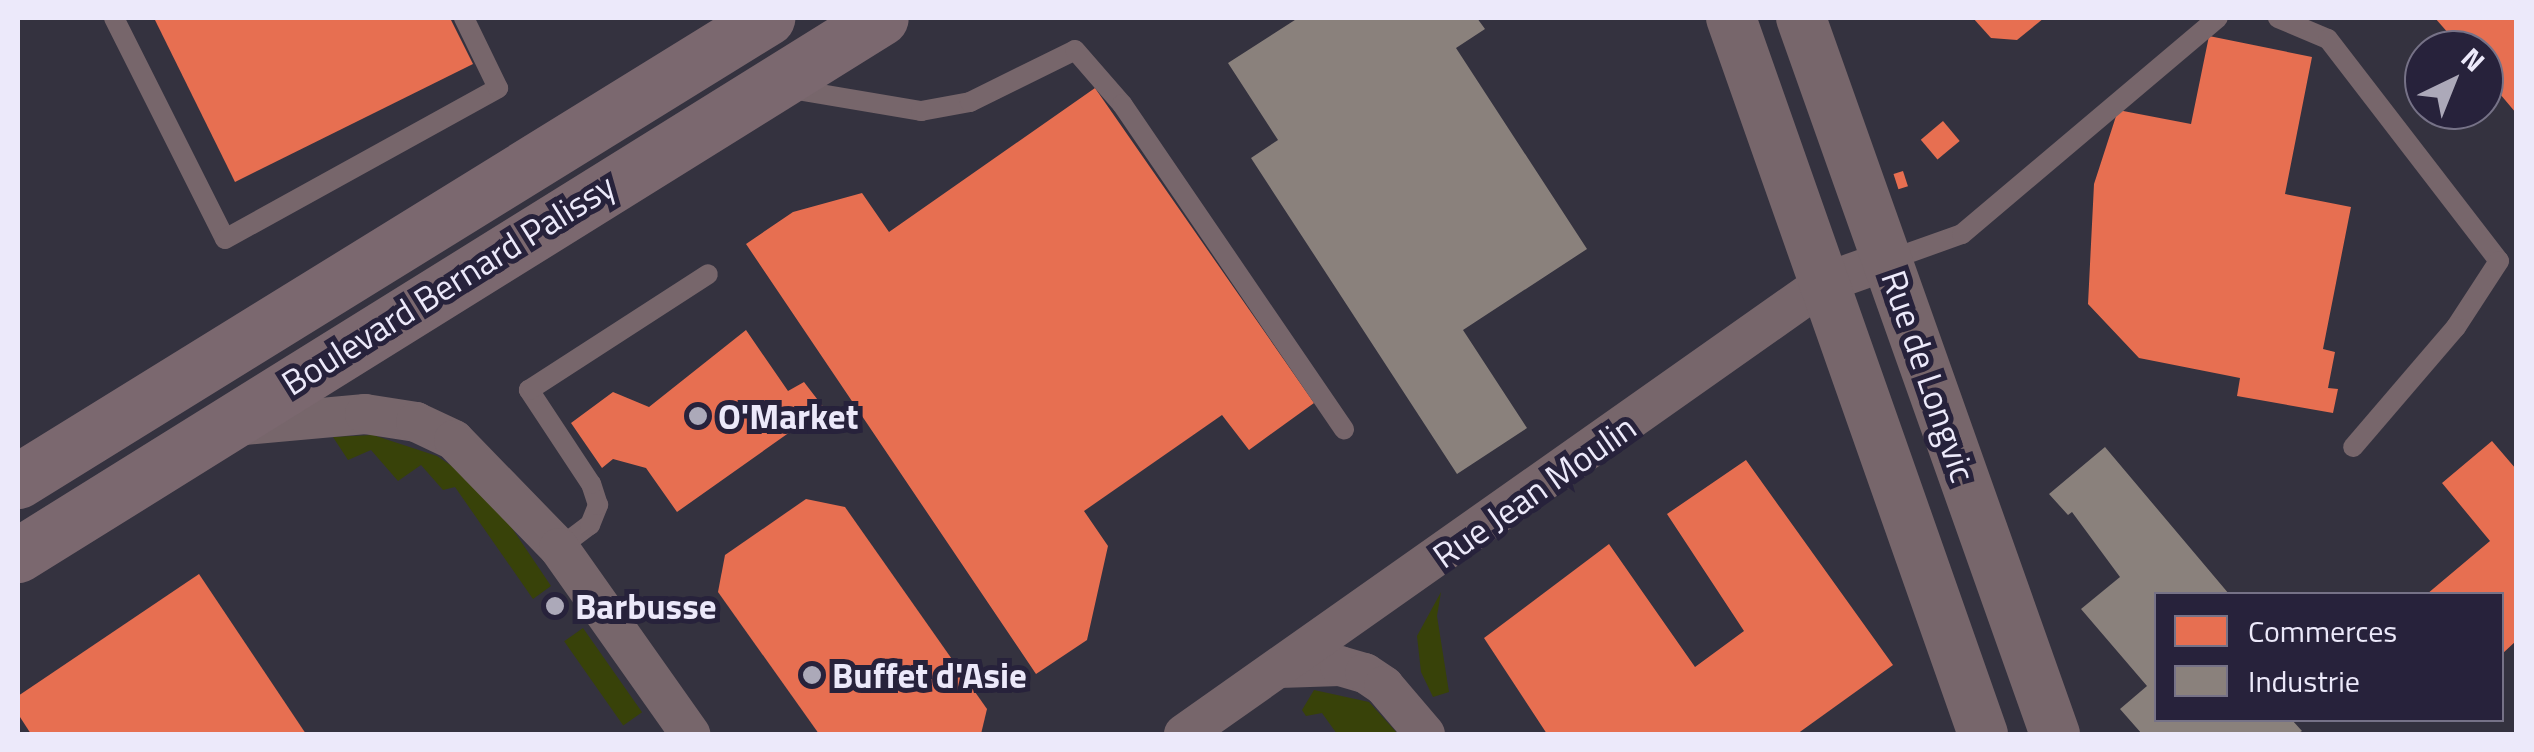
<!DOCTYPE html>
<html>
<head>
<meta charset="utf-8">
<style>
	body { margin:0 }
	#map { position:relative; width:2534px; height:752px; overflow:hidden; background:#34323f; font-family:"Titillium Web",sans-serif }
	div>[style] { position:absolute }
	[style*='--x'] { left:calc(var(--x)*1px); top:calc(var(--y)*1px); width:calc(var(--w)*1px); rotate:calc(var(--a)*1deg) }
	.green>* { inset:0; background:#384209; transform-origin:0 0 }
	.shops>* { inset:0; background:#e76f51; transform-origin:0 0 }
	.industry>* { inset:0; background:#8a817c }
	.service>* { height:20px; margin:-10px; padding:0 10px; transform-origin:10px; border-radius:10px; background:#77666b }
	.minor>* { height:40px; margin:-20px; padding:0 20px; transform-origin:20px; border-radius:20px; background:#77666b }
	.tertiary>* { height:50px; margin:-25px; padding:0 25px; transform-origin:25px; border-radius:25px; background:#77666b }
	.secondary>* { height:55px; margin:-27.5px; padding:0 27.5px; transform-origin:27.5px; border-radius:27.5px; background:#7b686f }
	.dots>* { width:28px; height:28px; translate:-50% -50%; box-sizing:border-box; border:5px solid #27223b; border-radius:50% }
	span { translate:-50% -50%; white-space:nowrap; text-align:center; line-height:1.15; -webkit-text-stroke:10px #27223b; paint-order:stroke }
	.street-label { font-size:35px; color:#ece9fa }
	.poi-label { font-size:35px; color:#ece9fa; font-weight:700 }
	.left { translate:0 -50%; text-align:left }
	.frame { position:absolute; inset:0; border:20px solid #ece9fa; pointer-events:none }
	.legend { position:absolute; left:2154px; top:592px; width:350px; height:130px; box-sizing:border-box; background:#27223b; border:2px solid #767287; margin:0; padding:12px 18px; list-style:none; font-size:30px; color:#ece9fa }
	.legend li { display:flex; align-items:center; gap:20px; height:50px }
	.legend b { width:50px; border:2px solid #767287 }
	.north { position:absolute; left:2404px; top:30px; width:100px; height:100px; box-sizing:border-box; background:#27223b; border:2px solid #767287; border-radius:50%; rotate:43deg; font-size:28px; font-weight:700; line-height:40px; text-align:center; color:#ece9fa }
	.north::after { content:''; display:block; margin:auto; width:35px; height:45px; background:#aca9b9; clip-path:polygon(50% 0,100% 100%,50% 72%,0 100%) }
</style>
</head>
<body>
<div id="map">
	<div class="green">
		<i style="clip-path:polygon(373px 435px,437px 456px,465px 475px,495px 503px,551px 586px,533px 599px,455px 487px,443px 490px,421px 465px,398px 481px,371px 450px,348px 460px,333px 437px)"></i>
		<i style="clip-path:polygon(1441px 592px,1437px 616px,1449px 692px,1433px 697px,1421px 672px,1417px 636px)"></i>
		<i style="left:583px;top:628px;width:103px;height:23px;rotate:55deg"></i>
		<i style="clip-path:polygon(1314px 690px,1369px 702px,1398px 734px,1337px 734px,1322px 713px,1306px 716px,1302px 710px)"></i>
	</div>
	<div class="shops">
		<i style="clip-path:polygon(154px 18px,450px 18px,473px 64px,235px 182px)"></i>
		<i style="clip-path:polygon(1973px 18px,2044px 18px,2017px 40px,1991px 38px)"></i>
		<i style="clip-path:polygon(2435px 18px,2516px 18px,2516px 113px,2484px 75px,2484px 50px,2463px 50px)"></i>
		<i style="clip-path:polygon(2209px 36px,2312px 57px,2285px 194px,2351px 207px,2323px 349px,2335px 352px,2328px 388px,2338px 389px,2333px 413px,2237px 396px,2240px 378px,2139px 358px,2088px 304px,2094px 184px,2118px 110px,2191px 124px)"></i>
		<i style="clip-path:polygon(1095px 88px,1314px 403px,1249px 450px,1222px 415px,1084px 511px,1108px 546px,1087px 640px,1036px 674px,746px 244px,793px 212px,862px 193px,889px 232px)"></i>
		<i style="left:1943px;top:121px;width:26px;height:29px;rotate:50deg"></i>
		<i style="left:1903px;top:171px;width:16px;height:10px;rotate:72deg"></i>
		<i style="clip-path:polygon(746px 330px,788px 391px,804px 382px,824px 408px,677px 512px,646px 468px,613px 459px,602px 468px,571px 423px,613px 392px,649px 407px)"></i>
		<i style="clip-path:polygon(2492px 441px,2516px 469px,2516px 641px,2502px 654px,2502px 594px,2427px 594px,2490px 541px,2442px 483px)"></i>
		<i style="clip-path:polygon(1746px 460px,1893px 665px,1797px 734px,1547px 734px,1484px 638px,1609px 544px,1695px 667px,1744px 631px,1667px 514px)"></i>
		<i style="clip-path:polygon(806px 499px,845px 507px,987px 709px,981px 734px,819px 734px,718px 592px,725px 555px)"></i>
		<i style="clip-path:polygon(199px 574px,306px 734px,31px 734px,18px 714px,18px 696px)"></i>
		<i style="left:554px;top:594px;width:22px;height:13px;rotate:56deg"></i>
	</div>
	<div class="industry">
		<i style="clip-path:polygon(1298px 18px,1477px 18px,1485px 29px,1456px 48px,1587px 249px,1463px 330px,1527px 428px,1457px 474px,1251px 158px,1278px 140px,1228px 63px)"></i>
		<i style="clip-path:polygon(2105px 447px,2229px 594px,2156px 594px,2156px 720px,2292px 720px,2302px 731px,2297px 734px,2142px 734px,2120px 709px,2147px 686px,2081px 609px,2120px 577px,2072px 512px,2068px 515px,2049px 494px)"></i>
	</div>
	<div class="service">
		<i style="--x:114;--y:18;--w:247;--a:63.3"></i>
		<i style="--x:225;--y:239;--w:312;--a:-28.9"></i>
		<i style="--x:498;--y:88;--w:78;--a:-115.9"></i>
		<i style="--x:2278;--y:18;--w:54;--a:22.8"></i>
		<i style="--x:2328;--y:39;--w:280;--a:52.4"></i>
		<i style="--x:2499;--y:261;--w:79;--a:123.1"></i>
		<i style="--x:2456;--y:327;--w:158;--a:130.6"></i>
		<i style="--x:791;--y:89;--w:132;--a:9.6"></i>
		<i style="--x:921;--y:111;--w:50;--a:-10.4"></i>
		<i style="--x:970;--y:102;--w:117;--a:-26.3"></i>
		<i style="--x:1075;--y:50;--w:72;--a:49"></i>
		<i style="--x:1122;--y:104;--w:394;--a:55.7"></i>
		<i style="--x:1889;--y:260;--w:77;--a:-19.6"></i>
		<i style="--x:1962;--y:234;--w:335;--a:-40.2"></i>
		<i style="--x:559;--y:548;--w:39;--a:-37"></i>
		<i style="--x:590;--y:525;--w:22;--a:-68"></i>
		<i style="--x:598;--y:505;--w:22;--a:-108"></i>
		<i style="--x:591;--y:484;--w:113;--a:-123.4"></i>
		<i style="--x:529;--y:390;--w:213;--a:-32.9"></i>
	</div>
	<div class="minor">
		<i style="--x:234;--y:426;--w:132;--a:-5.2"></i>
		<i style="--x:365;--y:414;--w:52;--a:8.9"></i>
		<i style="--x:416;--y:422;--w:42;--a:25.3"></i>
		<i style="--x:454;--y:440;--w:151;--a:45.8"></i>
		<i style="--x:559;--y:548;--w:228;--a:54.8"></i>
		<i style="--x:1279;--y:668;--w:61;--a:-1.9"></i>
		<i style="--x:1340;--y:666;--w:26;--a:16"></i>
		<i style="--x:1365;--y:673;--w:23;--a:34"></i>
		<i style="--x:1384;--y:686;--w:63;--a:49.5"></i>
		<i style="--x:1184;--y:734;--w:783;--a:-35.17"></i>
		<i style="--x:1824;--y:283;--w:69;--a:-19.5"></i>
	</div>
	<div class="tertiary">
		<i style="--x:1731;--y:18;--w:759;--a:70.61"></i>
		<i style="--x:1801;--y:18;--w:760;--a:70.47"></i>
	</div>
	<div class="secondary">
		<i style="--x:18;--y:481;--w:881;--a:-31.72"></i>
		<i style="--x:18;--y:555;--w:1016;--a:-31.89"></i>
	</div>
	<div class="dots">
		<i style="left:698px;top:416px;background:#aca9b9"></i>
		<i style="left:555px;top:606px;background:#aca9b9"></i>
		<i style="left:812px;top:675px;background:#aca9b9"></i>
	</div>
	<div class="street-label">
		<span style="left:448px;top:284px;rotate:-32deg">Boulevard Bernard Palissy</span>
		<span style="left:1929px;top:376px;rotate:71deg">Rue de Longvic</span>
		<span style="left:1534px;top:491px;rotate:-35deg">Rue Jean Moulin</span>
	</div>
	<div class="poi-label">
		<span class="left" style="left:718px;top:416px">O'Market</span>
		<span class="left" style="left:575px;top:606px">Barbusse</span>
		<span class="left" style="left:832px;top:675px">Buffet d'Asie</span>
	</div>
	<div class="frame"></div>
	<ul class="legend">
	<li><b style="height:28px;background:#e76f51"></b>Commerces</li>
	<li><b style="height:28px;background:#8a817c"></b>Industrie</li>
	</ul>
	<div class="north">N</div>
</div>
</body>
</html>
